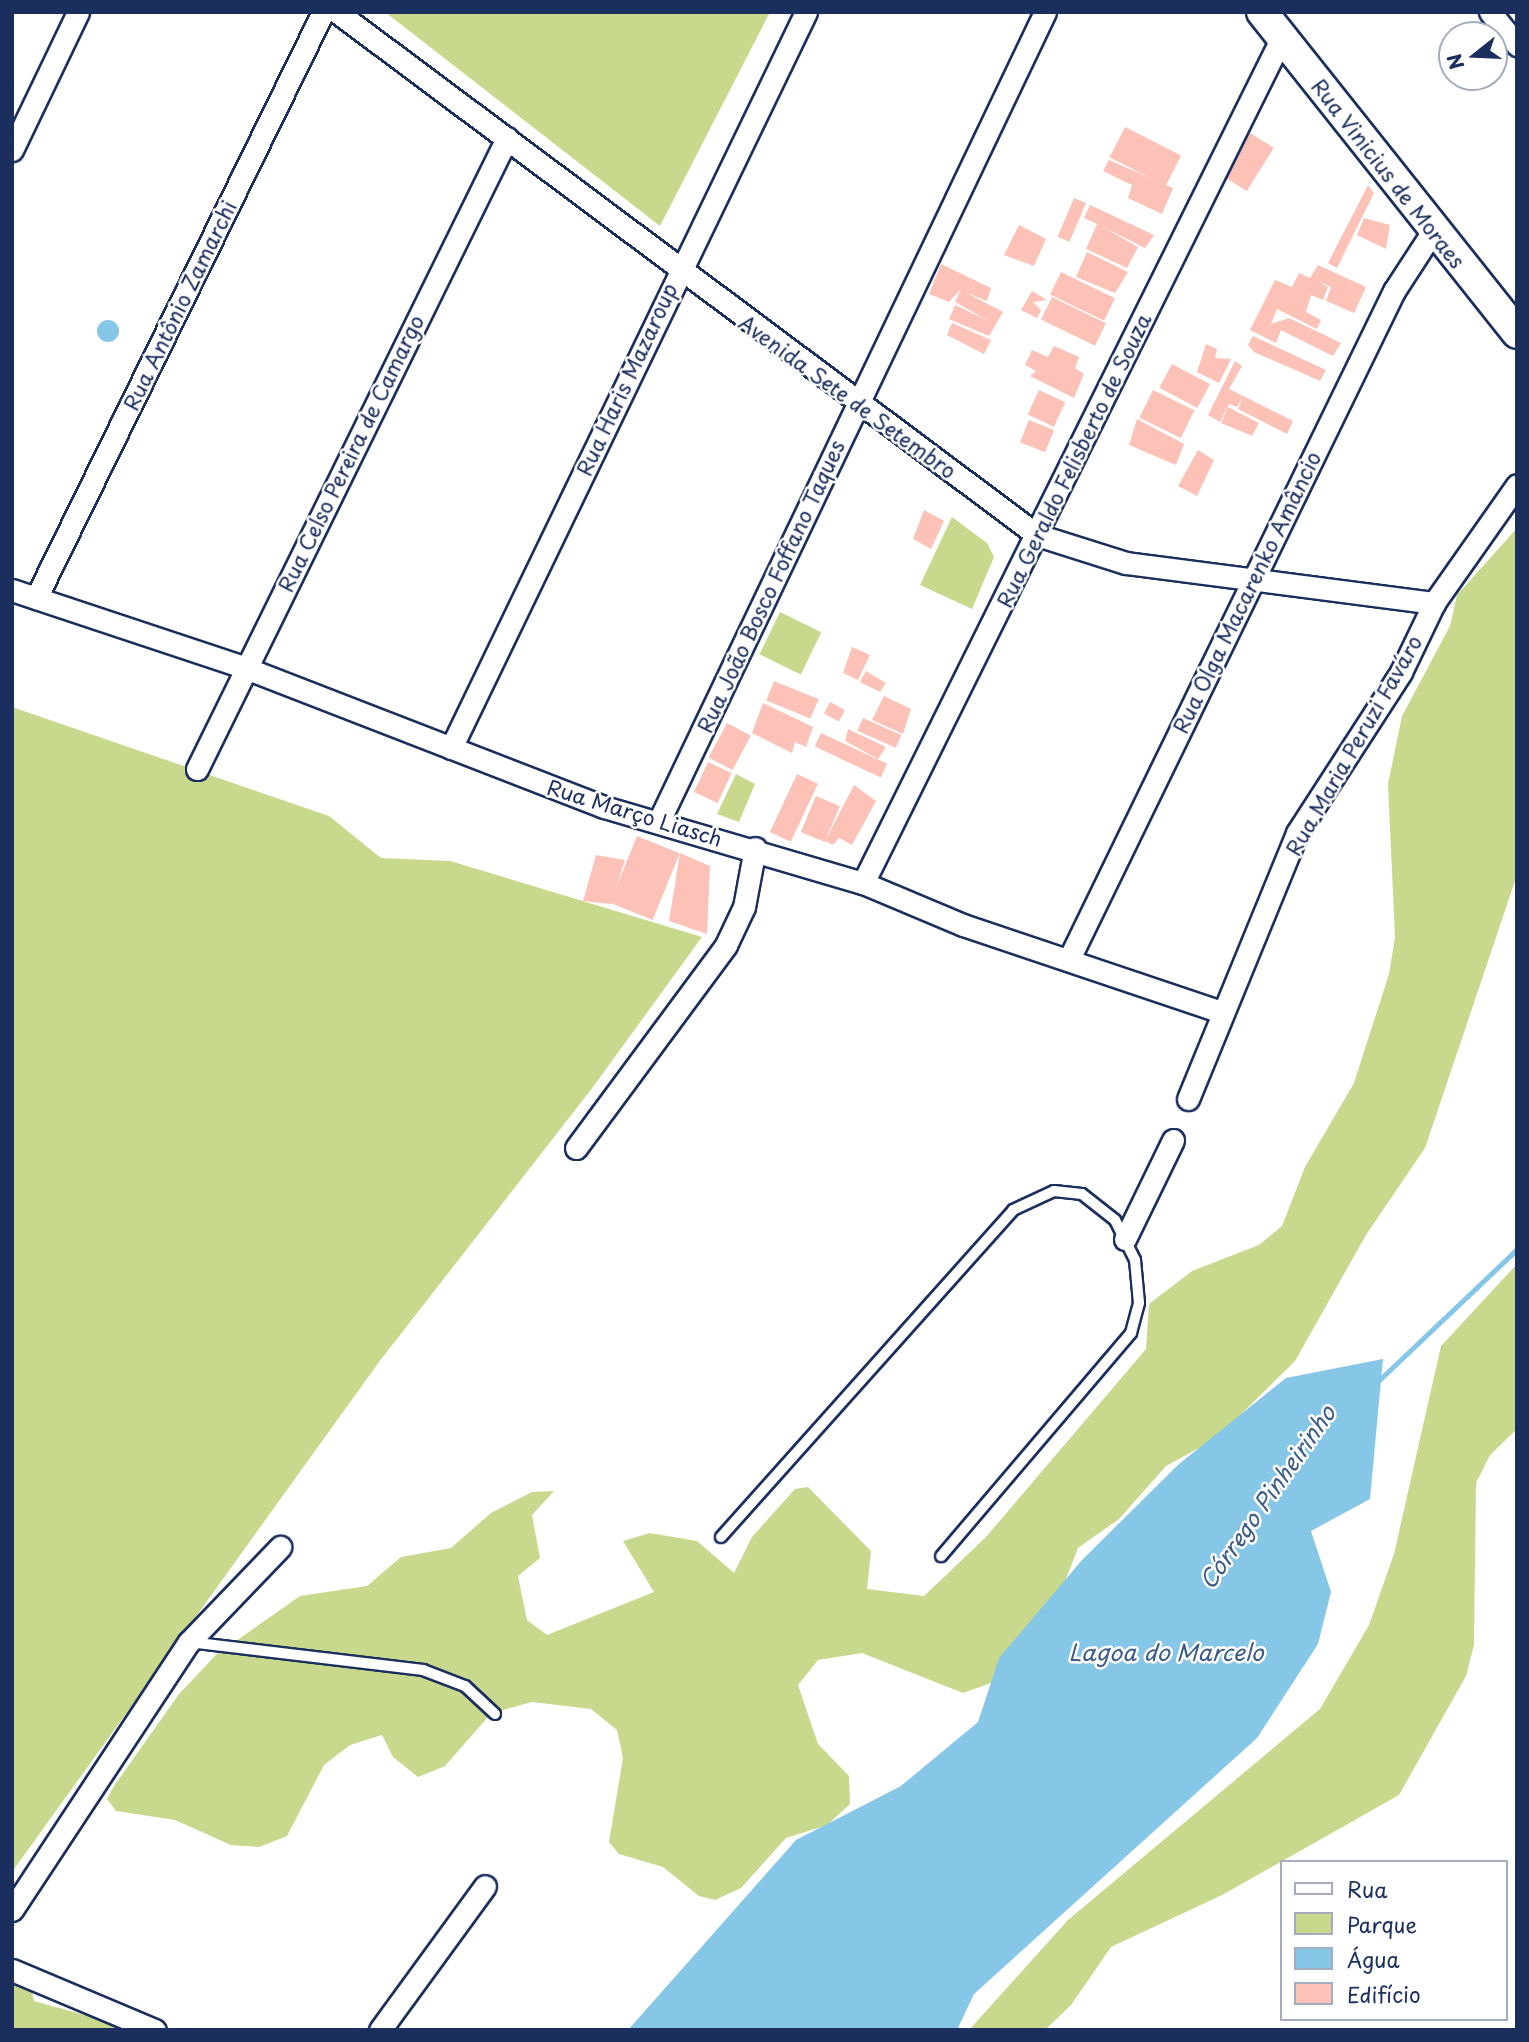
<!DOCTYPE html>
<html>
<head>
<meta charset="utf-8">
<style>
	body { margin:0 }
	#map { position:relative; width:1529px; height:2042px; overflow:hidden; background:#fff; font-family:"Playpen Sans",sans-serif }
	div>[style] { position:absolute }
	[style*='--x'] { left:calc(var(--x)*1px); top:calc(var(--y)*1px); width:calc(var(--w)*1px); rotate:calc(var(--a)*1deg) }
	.green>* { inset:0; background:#c8d98d; transform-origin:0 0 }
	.water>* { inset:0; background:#86c6e7 }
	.round { border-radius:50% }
	.stream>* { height:5px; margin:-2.5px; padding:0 2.5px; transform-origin:2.5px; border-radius:2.5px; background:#86c6e7 }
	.building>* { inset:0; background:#fdc2b7; transform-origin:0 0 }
	.roads { filter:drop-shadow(2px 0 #1b2f5e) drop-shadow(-2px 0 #1b2f5e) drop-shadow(0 2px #1b2f5e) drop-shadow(0 -2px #1b2f5e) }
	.lane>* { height:10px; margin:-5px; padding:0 5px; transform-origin:5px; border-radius:5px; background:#fff }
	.street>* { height:21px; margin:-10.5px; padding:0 10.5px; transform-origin:10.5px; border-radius:10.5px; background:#fff }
	.secondary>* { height:30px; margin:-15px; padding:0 15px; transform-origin:15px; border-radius:15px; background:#fff }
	span { translate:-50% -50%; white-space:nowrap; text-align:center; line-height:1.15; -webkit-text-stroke:5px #fff; paint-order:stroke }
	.street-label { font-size:21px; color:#1b2f5e }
	.water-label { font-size:23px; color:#3b5c87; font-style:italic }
	.frame { position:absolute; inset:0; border:14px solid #1b2f5e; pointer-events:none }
	.legend { position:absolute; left:1280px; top:1860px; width:228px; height:161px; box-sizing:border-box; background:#fff; border:2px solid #a4acbf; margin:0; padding:9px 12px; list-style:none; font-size:21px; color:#1b2f5e }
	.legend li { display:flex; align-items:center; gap:14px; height:35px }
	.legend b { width:35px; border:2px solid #a4acbf }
	.north { position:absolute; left:1438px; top:21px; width:70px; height:70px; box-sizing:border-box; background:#fff; border:2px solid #a4acbf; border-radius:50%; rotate:252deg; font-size:19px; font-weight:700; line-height:28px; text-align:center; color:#1b2f5e }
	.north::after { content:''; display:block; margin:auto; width:24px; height:32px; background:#1b2f5e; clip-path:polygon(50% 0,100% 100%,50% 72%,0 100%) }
</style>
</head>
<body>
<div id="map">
	<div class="green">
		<i style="clip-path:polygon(385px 12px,770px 12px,660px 226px)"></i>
		<i style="clip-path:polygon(952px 517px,987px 543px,994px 557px,972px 609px,920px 585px)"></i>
		<i style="clip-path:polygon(1517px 528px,1517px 875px,1425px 1148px,1366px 1235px,1295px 1361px,1217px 1438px,1166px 1466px,1119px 1519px,1078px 1548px,1066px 1579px,1002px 1679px,963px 1693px,862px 1653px,818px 1660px,798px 1685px,818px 1744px,849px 1776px,850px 1804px,827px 1825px,786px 1838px,741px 1888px,715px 1900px,699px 1896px,663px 1867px,619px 1854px,609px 1842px,623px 1758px,617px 1730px,591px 1709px,532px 1702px,503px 1710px,488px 1717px,445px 1766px,418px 1777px,393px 1757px,382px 1735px,350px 1745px,324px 1765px,287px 1836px,259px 1847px,231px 1845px,175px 1820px,116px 1811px,107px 1799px,114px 1786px,179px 1694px,216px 1655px,300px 1596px,367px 1586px,401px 1557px,451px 1548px,491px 1513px,532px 1492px,554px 1491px,532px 1515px,540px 1558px,518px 1576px,527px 1620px,547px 1635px,654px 1592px,623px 1541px,650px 1533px,697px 1541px,734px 1573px,752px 1537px,795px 1489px,808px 1487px,871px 1551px,867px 1589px,924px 1596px,986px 1537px,1146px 1349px,1149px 1304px,1192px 1271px,1259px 1245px,1282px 1226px,1305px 1167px,1354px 1083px,1389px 974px,1395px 937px,1388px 784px,1402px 716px,1450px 626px,1457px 595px)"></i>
		<i style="left:780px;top:612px;width:46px;height:47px;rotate:26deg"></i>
		<i style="clip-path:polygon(12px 707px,329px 816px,381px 858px,450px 861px,702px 937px,593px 1087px,379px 1362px,12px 1872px)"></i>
		<i style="clip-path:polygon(736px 774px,755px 784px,739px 822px,717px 814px)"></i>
		<i style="clip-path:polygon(1517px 1264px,1517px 1429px,1490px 1455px,1476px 1483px,1474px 1645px,1466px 1676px,1399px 1795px,1222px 1895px,1111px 1947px,1071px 2005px,1045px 2030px,969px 2030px,1068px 1920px,1320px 1709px,1369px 1625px,1394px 1554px,1441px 1346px)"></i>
		<i style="clip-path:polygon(12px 1968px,30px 1982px,34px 2001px,139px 2030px,12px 2030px)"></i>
	</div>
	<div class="water">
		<i class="round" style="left:97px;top:320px;width:22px;height:22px"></i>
		<i style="clip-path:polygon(1383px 1359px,1370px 1499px,1311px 1531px,1331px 1592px,1318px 1644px,1257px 1738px,974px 1994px,957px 2030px,628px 2030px,796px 1840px,901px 1786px,978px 1722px,999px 1658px,1082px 1560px,1179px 1464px,1286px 1378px)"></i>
	</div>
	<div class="stream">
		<i style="--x:1377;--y:1382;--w:193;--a:-43.5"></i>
	</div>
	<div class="building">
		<i style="left:1125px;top:127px;width:63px;height:34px;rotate:27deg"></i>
		<i style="left:1250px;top:133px;width:28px;height:51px;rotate:32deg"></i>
		<i style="clip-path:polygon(1109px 160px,1173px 188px,1162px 214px,1128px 198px,1132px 185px,1103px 171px)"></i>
		<i style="clip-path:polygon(1368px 185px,1374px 193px,1337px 268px,1328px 263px)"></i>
		<i style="left:1074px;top:198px;width:13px;height:42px;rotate:23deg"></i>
		<i style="clip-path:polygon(1090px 205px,1154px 235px,1145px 248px,1103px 227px,1138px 247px,1127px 268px,1086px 249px,1097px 224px,1084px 218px)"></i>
		<i style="clip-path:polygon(1364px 218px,1390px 225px,1386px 249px,1357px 235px)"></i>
		<i style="clip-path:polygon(1019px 225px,1046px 239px,1034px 266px,1004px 255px)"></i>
		<i style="clip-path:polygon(1087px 252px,1128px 272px,1115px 293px,1076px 277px)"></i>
		<i style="clip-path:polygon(941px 264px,991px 288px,987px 301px,965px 292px,1003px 312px,989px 336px,949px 319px,955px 305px,987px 320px,955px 302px,961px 289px,949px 302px,929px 294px)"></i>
		<i style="clip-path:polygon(1318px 265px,1366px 287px,1354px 313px,1326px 301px,1331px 287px,1317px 281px,1328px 287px,1323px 300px,1311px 295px,1306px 312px,1321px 320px,1317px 329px,1277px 309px,1271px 324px,1289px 318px,1341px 343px,1333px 356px,1281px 330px,1276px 343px,1250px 330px,1275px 280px,1292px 287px,1299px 273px,1310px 278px)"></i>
		<i style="left:1061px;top:272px;width:60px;height:25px;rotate:26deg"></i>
		<i style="clip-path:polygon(1032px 291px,1047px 300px,1033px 302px,1041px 310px,1037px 318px,1021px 310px)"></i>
		<i style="left:1052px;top:297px;width:60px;height:25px;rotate:26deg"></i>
		<i style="clip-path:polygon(952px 323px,991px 340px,984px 354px,947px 335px)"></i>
		<i style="clip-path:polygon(1253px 336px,1326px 370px,1320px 381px,1254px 352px,1248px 345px)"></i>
		<i style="clip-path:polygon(1206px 344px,1217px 349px,1215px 358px,1231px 359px,1219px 383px,1197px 372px)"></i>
		<i style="clip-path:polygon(1054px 346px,1079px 357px,1075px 368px,1084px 374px,1074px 398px,1030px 376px,1036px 371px,1025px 365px,1032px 350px,1048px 357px)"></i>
		<i style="clip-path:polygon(1235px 361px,1242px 366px,1229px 389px,1293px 421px,1287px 434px,1238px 409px,1243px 397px,1237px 407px,1229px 404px,1220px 422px,1208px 415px)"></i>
		<i style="left:1172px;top:364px;width:43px;height:27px;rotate:28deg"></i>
		<i style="left:1039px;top:390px;width:29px;height:27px;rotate:25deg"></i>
		<i style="left:1153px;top:390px;width:46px;height:31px;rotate:26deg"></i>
		<i style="clip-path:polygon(1228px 407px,1259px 423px,1252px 436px,1221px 423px)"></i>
		<i style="clip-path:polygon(1137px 419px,1184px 444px,1176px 465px,1129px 445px)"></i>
		<i style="left:1029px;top:420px;width:27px;height:24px;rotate:22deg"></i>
		<i style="clip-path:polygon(1198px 450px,1214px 460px,1197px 496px,1178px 486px)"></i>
		<i style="clip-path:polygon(924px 510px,944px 521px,931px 549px,913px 539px)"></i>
		<i style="clip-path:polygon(852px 647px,870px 655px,858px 680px,843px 673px)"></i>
		<i style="clip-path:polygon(866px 671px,886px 683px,880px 692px,860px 682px)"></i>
		<i style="left:774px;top:681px;width:48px;height:21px;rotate:22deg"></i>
		<i style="clip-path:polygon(884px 696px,911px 709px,903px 734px,872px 720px)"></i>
		<i style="left:830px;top:702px;width:17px;height:13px;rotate:28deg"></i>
		<i style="clip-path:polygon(763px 703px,813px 727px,806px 747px,795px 742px,792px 753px,752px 733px)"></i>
		<i style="left:863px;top:718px;width:42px;height:14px;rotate:24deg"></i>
		<i style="left:727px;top:723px;width:27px;height:39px;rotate:28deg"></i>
		<i style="clip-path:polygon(848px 729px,886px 747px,878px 759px,845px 741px)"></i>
		<i style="left:821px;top:733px;width:73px;height:15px;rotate:25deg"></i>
		<i style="left:708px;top:762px;width:26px;height:33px;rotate:25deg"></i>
		<i style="left:797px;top:774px;width:23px;height:64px;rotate:25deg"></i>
		<i style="clip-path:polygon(854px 785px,876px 801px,852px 845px,839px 838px,833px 845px,825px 841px)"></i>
		<i style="left:816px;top:796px;width:26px;height:39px;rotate:23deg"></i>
		<i style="left:637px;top:836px;width:46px;height:72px;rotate:22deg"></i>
		<i style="clip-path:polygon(680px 853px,710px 866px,707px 934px,669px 921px)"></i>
		<i style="clip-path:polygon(596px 855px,625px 860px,611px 904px,583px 901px)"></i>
	</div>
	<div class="roads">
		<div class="lane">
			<i style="--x:721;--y:1537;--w:438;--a:-48.2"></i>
			<i style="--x:1013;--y:1210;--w:45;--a:-24.9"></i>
			<i style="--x:1054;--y:1191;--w:28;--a:6"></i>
			<i style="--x:1082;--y:1194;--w:42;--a:38.2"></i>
			<i style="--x:1115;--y:1220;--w:45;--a:63.4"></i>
			<i style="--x:1135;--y:1260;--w:43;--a:84.7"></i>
			<i style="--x:1139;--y:1303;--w:31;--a:105"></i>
			<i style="--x:1131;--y:1333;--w:293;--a:130.4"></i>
			<i style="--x:189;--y:1642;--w:236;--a:6.8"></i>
			<i style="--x:423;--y:1670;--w:45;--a:20.9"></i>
			<i style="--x:465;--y:1686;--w:41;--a:43"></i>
		</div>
		<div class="street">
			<i style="--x:337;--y:12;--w:874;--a:36.76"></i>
			<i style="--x:1037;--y:535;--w:93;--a:17.5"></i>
			<i style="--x:1126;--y:563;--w:311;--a:7.4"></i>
			<i style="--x:1490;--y:12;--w:43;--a:50.7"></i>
			<i style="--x:12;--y:150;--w:153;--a:-64.4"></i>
			<i style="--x:12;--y:590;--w:243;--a:18.4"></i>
			<i style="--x:243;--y:667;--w:387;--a:21.2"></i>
			<i style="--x:604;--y:807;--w:270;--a:16.4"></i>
			<i style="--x:863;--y:883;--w:108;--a:22.8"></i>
			<i style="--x:963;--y:925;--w:272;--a:18.6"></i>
			<i style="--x:36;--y:598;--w:653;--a:-63.91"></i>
			<i style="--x:451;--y:748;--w:817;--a:-64.25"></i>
			<i style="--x:197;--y:769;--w:703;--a:-63.84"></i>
			<i style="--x:659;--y:821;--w:896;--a:-64.49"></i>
			<i style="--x:863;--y:883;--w:944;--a:-63.65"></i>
			<i style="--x:1069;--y:959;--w:743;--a:-64.06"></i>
			<i style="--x:1394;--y:291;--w:72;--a:-57"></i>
			<i style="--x:1188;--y:1099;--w:287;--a:-67.7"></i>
			<i style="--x:1297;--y:833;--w:192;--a:-57.1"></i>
			<i style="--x:1401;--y:672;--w:76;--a:-64.4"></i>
			<i style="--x:1434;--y:603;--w:144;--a:-54.9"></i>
			<i style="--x:576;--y:1148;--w:252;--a:-53.5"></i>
			<i style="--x:726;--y:945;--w:42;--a:-64.7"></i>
			<i style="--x:744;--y:907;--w:60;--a:-79.4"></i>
			<i style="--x:1125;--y:1239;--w:110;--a:-64.1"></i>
			<i style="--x:12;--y:1910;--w:321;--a:-56.6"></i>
			<i style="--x:189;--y:1642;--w:132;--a:-46.2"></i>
			<i style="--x:12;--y:1970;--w:155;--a:22.8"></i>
			<i style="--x:380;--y:2030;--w:178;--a:-53.9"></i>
		</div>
		<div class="secondary">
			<i style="--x:1262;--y:12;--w:410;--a:51.5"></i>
		</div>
	</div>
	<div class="street-label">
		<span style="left:1389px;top:173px;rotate:52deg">Rua Vinicius de Moraes</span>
		<span style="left:179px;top:305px;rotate:-64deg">Rua Antônio Zamarchi</span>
		<span style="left:626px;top:379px;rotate:-65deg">Rua Haris Mazaroup</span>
		<span style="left:848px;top:396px;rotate:36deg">Avenida Sete de Setembro</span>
		<span style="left:350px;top:453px;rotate:-64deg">Rua Celso Pereira de Camargo</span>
		<span style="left:1073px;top:460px;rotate:-64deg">Rua Geraldo Felisberto de Souza</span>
		<span style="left:770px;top:586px;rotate:-65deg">Rua João Bosco Foffano Taques</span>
		<span style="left:1246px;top:592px;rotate:-64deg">Rua Olga Macarenko Amâncio</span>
		<span style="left:1353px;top:745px;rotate:-60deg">Rua Maria Peruzi Faváro</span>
		<span style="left:635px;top:812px;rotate:17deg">Rua Março Liasch</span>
	</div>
	<div class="water-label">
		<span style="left:1267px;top:1497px;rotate:-55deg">Córrego Pinheirinho</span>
		<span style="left:1166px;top:1652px">Lagoa do Marcelo</span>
	</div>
	<div class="frame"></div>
	<ul class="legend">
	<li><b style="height:9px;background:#fff"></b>Rua</li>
	<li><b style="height:19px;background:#c8d98d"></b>Parque</li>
	<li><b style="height:19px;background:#86c6e7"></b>Água</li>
	<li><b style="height:19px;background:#fdc2b7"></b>Edifício</li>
	</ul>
	<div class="north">N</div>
</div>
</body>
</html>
